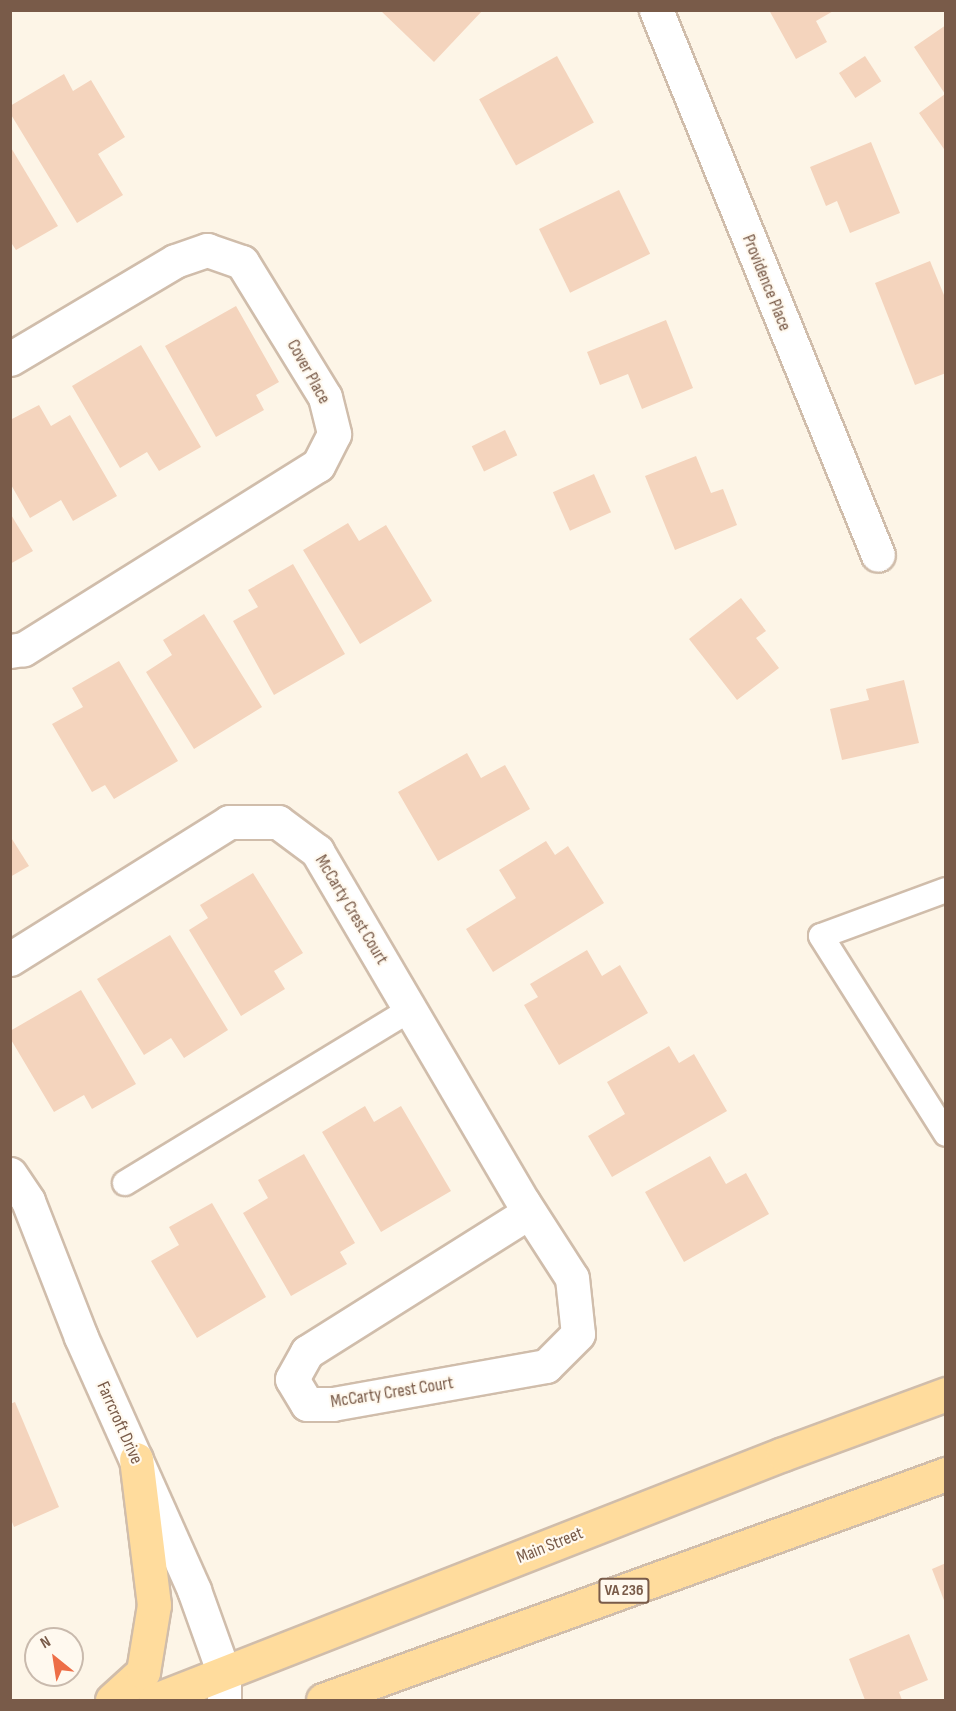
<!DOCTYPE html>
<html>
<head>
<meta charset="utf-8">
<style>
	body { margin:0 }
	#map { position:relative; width:956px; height:1711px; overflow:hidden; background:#fdf5e7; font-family:"Sofia Sans Condensed",sans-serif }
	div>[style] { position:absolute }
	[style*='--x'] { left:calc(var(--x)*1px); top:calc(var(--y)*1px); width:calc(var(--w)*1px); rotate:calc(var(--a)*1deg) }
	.building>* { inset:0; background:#f4d4bd; transform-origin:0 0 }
	.roads { filter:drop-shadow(2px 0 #d0bdab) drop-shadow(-2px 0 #d0bdab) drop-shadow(0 2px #d0bdab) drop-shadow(0 -2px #d0bdab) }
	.service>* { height:24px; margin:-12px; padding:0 12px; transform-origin:12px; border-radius:12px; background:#fff }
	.minor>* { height:33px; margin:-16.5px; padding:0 16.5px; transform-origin:16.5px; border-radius:16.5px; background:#fff }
	.secondary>* { height:33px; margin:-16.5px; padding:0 16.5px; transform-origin:16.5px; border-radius:16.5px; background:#fff }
	.primary>* { height:33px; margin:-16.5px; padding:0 16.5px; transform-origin:16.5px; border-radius:16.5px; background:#ffdc9d }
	span { translate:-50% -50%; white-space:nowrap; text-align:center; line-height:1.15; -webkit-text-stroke:4.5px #fff9ef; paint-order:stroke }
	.shield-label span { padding:2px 4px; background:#fff9ef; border:2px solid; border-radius:4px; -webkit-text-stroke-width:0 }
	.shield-label { font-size:16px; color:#795b49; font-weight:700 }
	.street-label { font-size:18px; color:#795b49 }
	.frame { position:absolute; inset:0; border:12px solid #795b49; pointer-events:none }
	.north { position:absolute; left:24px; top:1627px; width:60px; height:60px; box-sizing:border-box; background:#fff9ef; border:2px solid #c9baad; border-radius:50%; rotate:330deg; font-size:16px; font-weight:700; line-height:24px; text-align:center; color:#795b49 }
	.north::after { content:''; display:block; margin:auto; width:21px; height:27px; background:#ed6e47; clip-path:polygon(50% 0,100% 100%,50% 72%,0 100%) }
</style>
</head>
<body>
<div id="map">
	<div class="building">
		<i style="clip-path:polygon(380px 10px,483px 10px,434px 62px)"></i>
		<i style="clip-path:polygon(769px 10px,835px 10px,816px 21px,827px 42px,796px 59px)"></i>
		<i style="clip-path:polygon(946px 25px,946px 152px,919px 113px,945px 94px,914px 47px)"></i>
		<i style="left:557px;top:56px;width:76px;height:89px;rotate:61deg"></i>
		<i style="left:865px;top:56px;width:30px;height:31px;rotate:57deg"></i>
		<i style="clip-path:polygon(64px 74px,73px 91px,91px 80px,125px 137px,98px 154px,123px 195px,77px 223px,10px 113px,10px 106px)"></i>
		<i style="clip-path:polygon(871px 142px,900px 213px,850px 233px,837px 201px,826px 206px,810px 167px)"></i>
		<i style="clip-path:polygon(10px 146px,58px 226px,16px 250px,10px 241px)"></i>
		<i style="left:619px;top:190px;width:71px;height:89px;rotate:64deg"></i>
		<i style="clip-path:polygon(930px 261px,946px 300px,946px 373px,915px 385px,875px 283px)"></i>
		<i style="clip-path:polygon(236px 306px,279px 382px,256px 395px,264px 410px,216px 437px,165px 346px)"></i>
		<i style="clip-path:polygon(666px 320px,693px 388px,642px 409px,628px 374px,600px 385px,587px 352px)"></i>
		<i style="clip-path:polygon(141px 345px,201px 447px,159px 471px,147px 452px,120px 468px,72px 386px)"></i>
		<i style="clip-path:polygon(39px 405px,51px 426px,70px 415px,117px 496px,73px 521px,61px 500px,30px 518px,10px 483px,10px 420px)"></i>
		<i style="left:505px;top:430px;width:28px;height:37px;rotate:64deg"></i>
		<i style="clip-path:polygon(696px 456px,711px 493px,723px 489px,737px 525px,675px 550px,645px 476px)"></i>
		<i style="left:594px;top:474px;width:42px;height:45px;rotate:66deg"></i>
		<i style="clip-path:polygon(10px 513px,33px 551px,10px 564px)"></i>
		<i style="clip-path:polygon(348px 523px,359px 541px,386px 525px,432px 601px,360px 644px,303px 550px)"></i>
		<i style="clip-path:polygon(293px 564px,345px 654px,274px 695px,233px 621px,258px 607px,248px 590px)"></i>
		<i style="clip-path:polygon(741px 598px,766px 631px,756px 638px,779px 668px,737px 700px,689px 639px)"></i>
		<i style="clip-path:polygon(204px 614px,262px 707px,194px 749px,146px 672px,172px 655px,163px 640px)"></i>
		<i style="clip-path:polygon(119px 661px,178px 761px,114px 799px,105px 785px,92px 792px,52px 724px,83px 707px,72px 688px)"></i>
		<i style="clip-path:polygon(904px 680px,919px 743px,842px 760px,830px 709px,869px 700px,866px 689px)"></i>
		<i style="clip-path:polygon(467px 753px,481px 778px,505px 765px,530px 809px,438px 861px,398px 792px)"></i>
		<i style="clip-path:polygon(10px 836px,29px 866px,10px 877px)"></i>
		<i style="clip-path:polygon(546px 841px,555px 855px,568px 846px,604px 903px,493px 972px,466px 929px,516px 898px,499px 870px)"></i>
		<i style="clip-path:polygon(253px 873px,303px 953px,274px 971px,285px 989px,241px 1016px,189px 930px,208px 918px,200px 905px)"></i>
		<i style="clip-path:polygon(170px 935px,228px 1030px,184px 1058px,171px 1038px,144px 1055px,97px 979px)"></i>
		<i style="clip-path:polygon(587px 950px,602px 976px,620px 965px,648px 1013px,559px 1065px,524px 1005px,538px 997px,530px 984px)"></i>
		<i style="clip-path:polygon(81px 990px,136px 1084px,92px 1109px,84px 1095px,54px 1112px,10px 1038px,10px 1031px)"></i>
		<i style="clip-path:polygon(669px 1046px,679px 1063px,694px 1054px,727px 1111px,612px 1177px,588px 1136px,625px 1114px,607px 1082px)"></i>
		<i style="clip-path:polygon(365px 1106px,374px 1122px,401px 1106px,451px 1191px,381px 1232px,322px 1132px)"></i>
		<i style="clip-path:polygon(304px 1154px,355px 1243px,340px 1252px,347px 1264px,291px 1296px,243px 1213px,268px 1198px,258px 1180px)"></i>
		<i style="clip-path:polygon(710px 1156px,726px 1184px,746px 1173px,769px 1214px,684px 1262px,645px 1192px)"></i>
		<i style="clip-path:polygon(212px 1203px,266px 1297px,197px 1338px,151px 1261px,179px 1245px,169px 1227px)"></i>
		<i style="clip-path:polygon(15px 1402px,59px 1507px,14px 1527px,10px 1517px,10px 1404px)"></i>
		<i style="clip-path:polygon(946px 1563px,946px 1603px,945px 1603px,932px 1569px)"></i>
		<i style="clip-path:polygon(909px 1634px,928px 1680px,899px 1692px,902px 1700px,865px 1700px,849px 1659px)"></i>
	</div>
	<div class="roads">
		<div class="service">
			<i style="--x:946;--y:890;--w:133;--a:159.8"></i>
			<i style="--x:821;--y:936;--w:234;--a:57.7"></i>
			<i style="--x:125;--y:1183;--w:333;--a:-31.3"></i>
		</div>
		<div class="minor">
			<i style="--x:656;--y:10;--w:588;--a:67.84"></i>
			<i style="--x:10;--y:359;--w:192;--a:-30.7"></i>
			<i style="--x:175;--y:261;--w:34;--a:-19"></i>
			<i style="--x:207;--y:250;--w:37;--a:19"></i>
			<i style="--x:242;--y:262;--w:158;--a:58.4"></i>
			<i style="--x:325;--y:397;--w:38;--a:76"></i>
			<i style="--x:334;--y:434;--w:35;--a:117"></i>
			<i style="--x:318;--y:465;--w:348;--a:148"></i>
			<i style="--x:23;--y:649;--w:13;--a:171"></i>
			<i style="--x:10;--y:959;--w:258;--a:-32"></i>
			<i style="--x:229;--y:822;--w:49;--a:0"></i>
			<i style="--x:278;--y:822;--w:49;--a:36.6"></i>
			<i style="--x:317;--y:851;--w:407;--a:59.6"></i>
			<i style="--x:523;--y:1202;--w:90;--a:57.2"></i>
			<i style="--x:572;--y:1278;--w:56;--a:83.9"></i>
			<i style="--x:578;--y:1334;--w:45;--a:135"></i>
			<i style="--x:546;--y:1366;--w:216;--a:169.9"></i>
			<i style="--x:333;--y:1404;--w:26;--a:180"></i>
			<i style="--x:307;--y:1404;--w:29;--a:-121"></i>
			<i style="--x:292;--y:1379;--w:31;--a:-61"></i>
			<i style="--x:307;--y:1352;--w:262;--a:-32.2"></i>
			<i style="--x:10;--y:1174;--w:32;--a:56"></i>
			<i style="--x:28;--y:1201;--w:146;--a:68.7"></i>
			<i style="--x:81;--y:1337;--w:277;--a:65.9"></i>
			<i style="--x:194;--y:1590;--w:89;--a:70.3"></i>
		</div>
		<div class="secondary">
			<i style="--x:224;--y:1700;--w:26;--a:-90"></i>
		</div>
		<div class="primary">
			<i style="--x:112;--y:1700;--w:42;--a:-42.1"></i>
			<i style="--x:143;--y:1672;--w:68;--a:-80.7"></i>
			<i style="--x:154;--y:1605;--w:147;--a:-97"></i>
			<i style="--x:155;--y:1700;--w:674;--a:-21.39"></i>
			<i style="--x:783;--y:1454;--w:174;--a:-20.2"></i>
			<i style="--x:323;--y:1700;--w:663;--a:-19.94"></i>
		</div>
	</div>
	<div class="shield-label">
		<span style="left:624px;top:1591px">VA 236</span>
	</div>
	<div class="street-label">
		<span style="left:766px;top:283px;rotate:68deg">Providence Place</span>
		<span style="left:308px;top:372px;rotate:61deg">Cover Place</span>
		<span style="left:351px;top:910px;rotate:59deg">McCarty Crest Court</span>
		<span style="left:392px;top:1393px;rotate:-9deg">McCarty Crest Court</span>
		<span style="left:119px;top:1423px;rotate:66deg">Farrcroft Drive</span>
		<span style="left:550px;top:1546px;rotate:-22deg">Main Street</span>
	</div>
	<div class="frame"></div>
	<div class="north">N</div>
</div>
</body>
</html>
